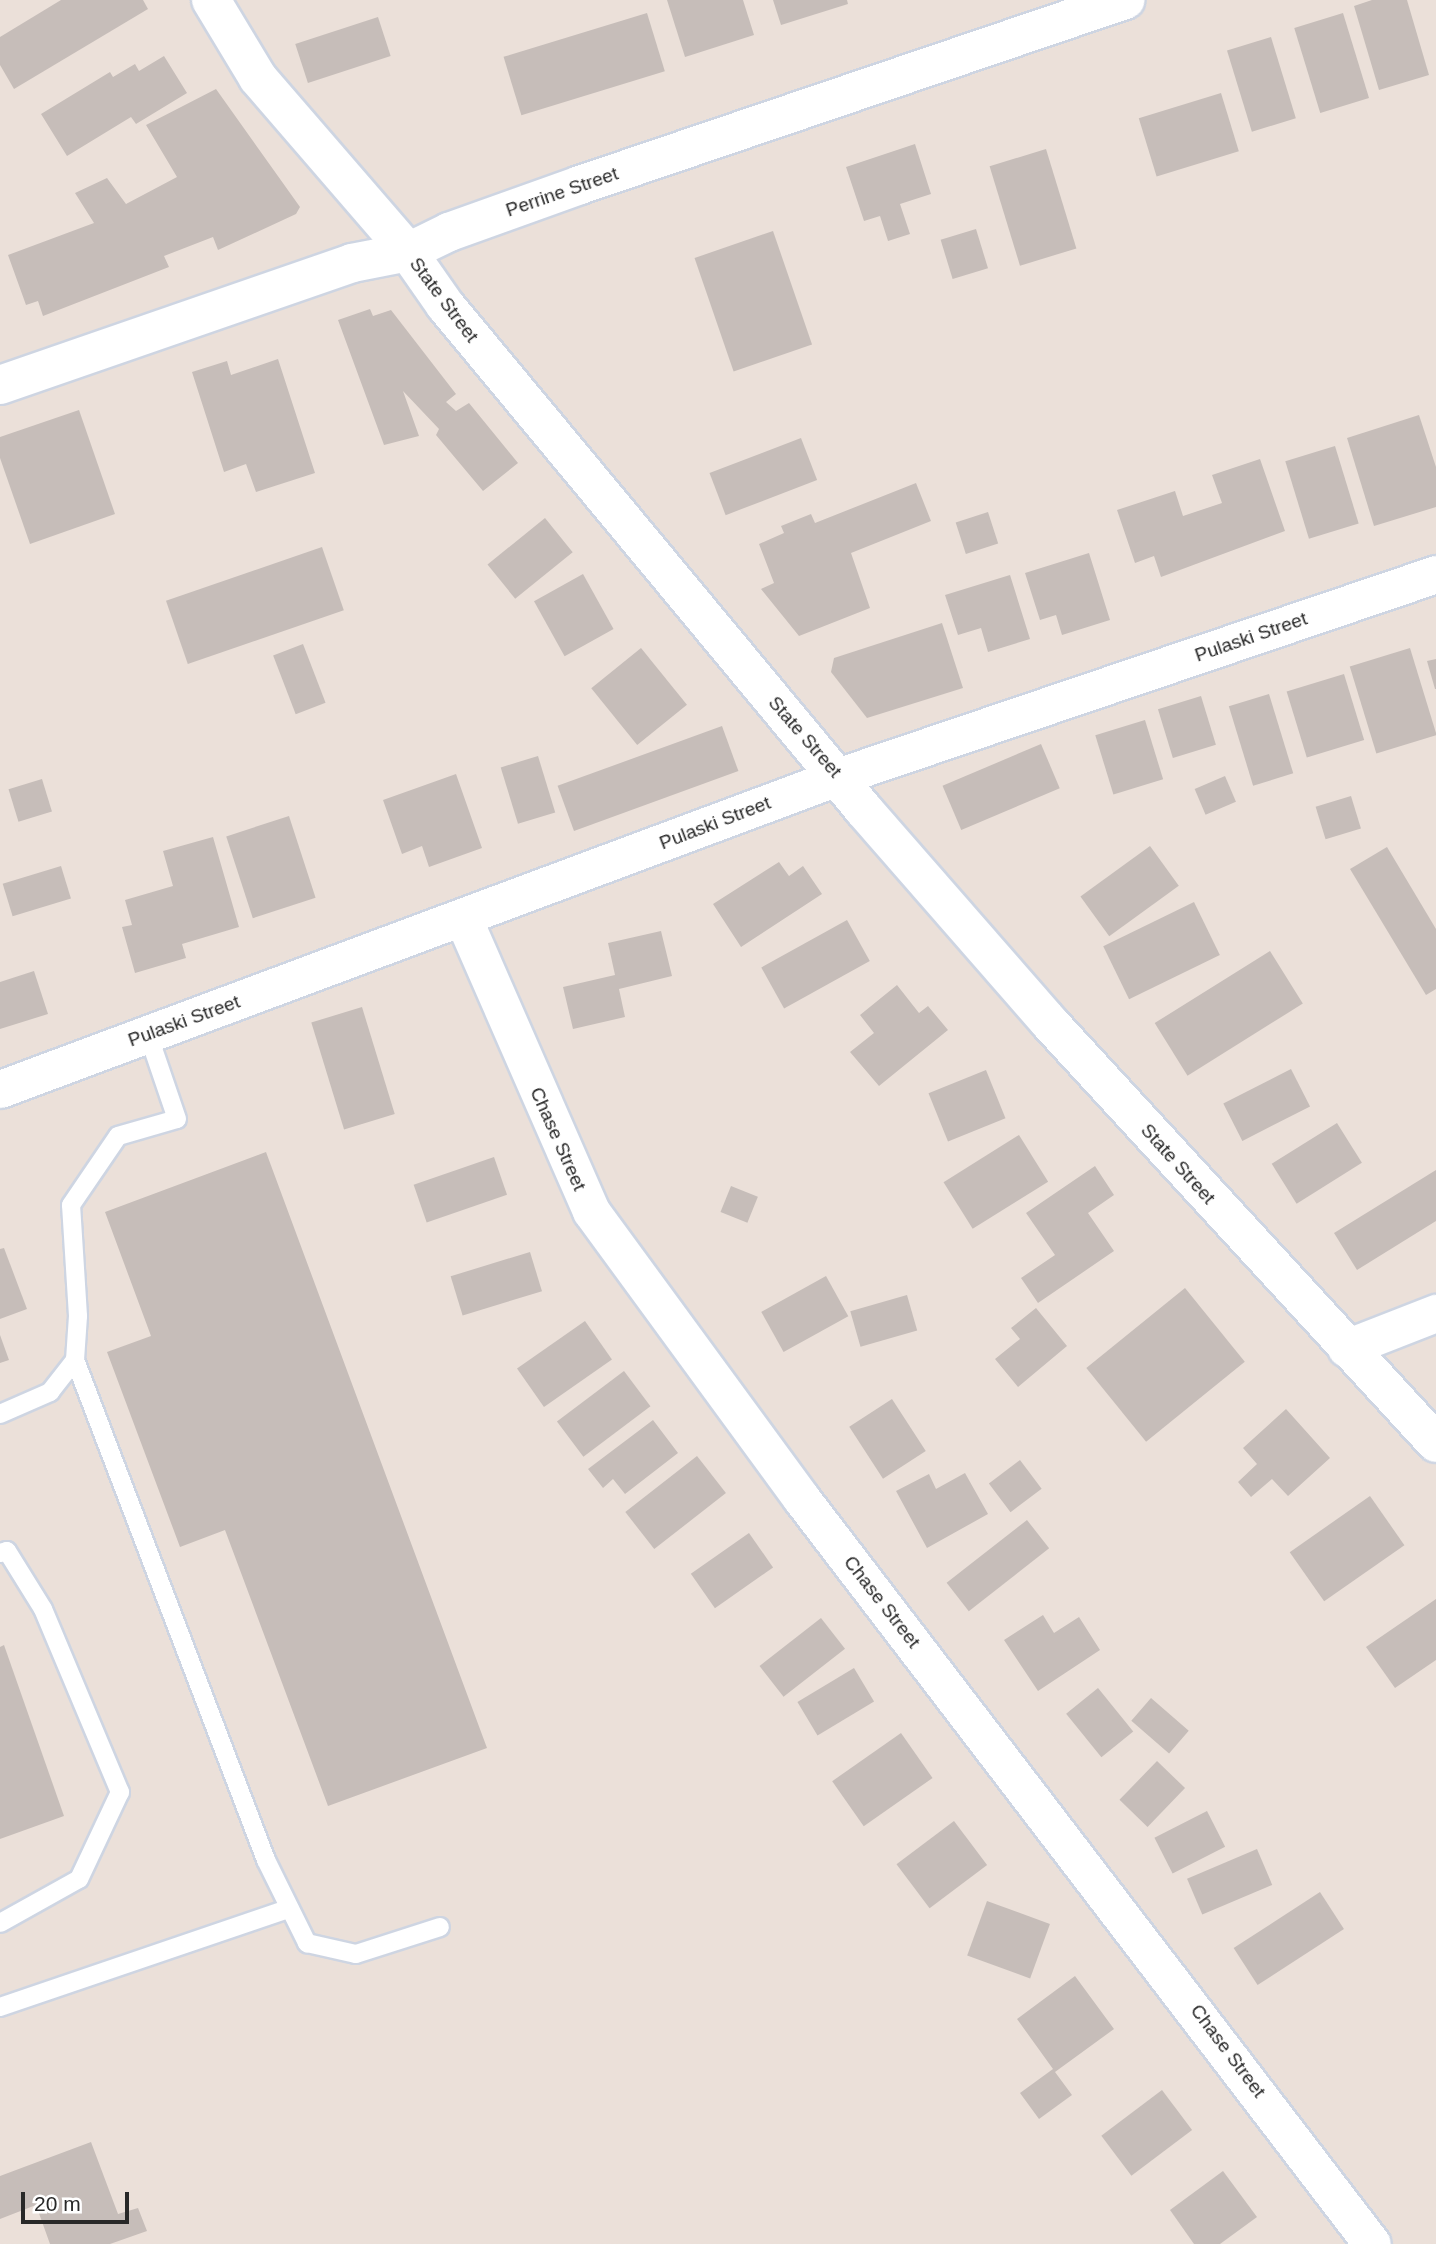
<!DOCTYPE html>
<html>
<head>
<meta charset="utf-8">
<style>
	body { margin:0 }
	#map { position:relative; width:1436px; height:2244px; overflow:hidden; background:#ebe0d9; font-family:Helvetica,sans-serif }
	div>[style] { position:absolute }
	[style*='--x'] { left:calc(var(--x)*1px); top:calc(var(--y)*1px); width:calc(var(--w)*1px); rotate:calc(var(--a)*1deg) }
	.building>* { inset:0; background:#c6bdb9; transform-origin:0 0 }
	.roads { filter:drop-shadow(2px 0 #ced5e2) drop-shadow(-2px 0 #ced5e2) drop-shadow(0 2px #ced5e2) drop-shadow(0 -2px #ced5e2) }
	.service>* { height:18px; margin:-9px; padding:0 9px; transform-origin:9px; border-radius:9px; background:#fff }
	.minor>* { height:37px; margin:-18.5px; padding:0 18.5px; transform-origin:18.5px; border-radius:18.5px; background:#fff }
	.tertiary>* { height:38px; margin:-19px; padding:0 19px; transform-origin:19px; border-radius:19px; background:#fff }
	.secondary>* { height:38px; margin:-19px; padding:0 19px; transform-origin:19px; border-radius:19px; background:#fff }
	span { translate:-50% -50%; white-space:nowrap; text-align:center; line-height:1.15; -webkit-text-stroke:7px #fff; paint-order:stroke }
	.street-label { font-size:19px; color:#282828 }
	.scale { position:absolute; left:21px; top:2192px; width:108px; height:32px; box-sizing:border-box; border:4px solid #282828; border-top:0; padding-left:9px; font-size:21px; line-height:24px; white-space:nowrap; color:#282828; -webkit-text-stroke:5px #fff; paint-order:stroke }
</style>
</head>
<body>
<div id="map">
	<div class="building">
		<i style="clip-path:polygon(61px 0,143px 0,148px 9px,14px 89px,0 65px,0 37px)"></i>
		<i style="clip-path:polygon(667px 0,743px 0,754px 35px,685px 57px)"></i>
		<i style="clip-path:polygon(773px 0,847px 0,848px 4px,781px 25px)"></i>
		<i style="clip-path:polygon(1372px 0,1407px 0,1429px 75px,1379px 90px,1354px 6px)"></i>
		<i style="left:647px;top:13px;width:61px;height:150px;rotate:73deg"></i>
		<i style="left:1343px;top:13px;width:89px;height:51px;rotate:73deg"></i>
		<i style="left:378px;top:17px;width:41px;height:87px;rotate:72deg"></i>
		<i style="left:1271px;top:37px;width:85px;height:46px;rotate:73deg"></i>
		<i style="clip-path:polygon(164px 56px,187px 93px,136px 124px,131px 117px,67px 156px,41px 114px,110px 72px,113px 77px,135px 64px,139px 71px)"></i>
		<i style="clip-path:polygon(216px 89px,300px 207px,296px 214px,218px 250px,213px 237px,164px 256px,169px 267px,43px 316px,38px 301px,26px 305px,8px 255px,94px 223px,75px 193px,107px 178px,126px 204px,177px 177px,146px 125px)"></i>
		<i style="left:1221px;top:93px;width:61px;height:86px;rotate:73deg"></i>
		<i style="clip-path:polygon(915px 144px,931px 194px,900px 204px,910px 234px,888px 241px,880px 216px,864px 221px,846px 167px)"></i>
		<i style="left:1046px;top:149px;width:104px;height:59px;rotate:73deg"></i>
		<i style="left:976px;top:229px;width:41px;height:37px;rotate:73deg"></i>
		<i style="left:773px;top:231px;width:120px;height:83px;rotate:71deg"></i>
		<i style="clip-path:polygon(370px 309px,373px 316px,391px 310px,456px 394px,446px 402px,456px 411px,469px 403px,518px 463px,483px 491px,436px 435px,439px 429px,403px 391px,419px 436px,384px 445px,338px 320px)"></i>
		<i style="clip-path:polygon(278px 359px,315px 473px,256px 492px,246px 464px,224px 472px,192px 372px,227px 361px,231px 375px)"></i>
		<i style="clip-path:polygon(79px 410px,115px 514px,30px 544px,0 458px,0 437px)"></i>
		<i style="clip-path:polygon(1419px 415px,1436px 467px,1436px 507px,1374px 526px,1347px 438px)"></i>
		<i style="left:801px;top:438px;width:45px;height:98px;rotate:69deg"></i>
		<i style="left:1335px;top:446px;width:81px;height:52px;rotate:73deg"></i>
		<i style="clip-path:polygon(1260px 459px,1285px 531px,1161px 577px,1154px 556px,1135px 563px,1117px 510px,1175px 491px,1183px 516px,1222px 503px,1212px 475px)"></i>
		<i style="clip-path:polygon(916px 483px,931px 521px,851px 553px,870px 608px,799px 636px,761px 589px,774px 583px,759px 544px,784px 533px,781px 526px,811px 514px,815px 523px)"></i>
		<i style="left:988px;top:512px;width:33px;height:34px;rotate:72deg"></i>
		<i style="left:545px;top:518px;width:44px;height:74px;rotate:51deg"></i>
		<i style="left:322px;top:547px;width:67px;height:165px;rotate:71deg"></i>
		<i style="clip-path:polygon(1089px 553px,1110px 620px,1062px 635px,1056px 615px,1040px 620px,1025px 573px)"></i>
		<i style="left:583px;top:574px;width:63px;height:56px;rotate:61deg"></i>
		<i style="clip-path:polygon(1010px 575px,1030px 639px,988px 652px,981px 628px,958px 635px,945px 595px)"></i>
		<i style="clip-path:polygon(942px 623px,963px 688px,867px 718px,831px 672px,834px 658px)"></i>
		<i style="left:303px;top:644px;width:63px;height:32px;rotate:69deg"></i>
		<i style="left:641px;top:648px;width:73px;height:64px;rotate:51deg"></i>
		<i style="left:1410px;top:648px;width:91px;height:63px;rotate:73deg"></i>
		<i style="clip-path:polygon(1436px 659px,1436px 689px,1435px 689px,1427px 661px)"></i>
		<i style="left:1344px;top:674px;width:69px;height:60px;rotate:73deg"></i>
		<i style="left:1269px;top:694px;width:83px;height:42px;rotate:73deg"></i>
		<i style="left:1201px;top:696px;width:51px;height:45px;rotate:73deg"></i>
		<i style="left:1145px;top:720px;width:62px;height:52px;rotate:73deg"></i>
		<i style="left:722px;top:726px;width:48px;height:175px;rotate:70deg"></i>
		<i style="left:1041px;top:744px;width:48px;height:107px;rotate:67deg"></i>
		<i style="left:538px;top:756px;width:59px;height:39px;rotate:73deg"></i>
		<i style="clip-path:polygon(456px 774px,482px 848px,429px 867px,422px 846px,402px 854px,383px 800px)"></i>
		<i style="left:1225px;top:776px;width:28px;height:33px;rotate:67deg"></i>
		<i style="left:42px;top:779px;width:34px;height:35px;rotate:73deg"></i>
		<i style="left:1351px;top:796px;width:34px;height:37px;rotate:73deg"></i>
		<i style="left:289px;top:816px;width:86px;height:66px;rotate:72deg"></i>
		<i style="clip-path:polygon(213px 837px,239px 927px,182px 944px,186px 958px,135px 973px,122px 927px,132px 925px,125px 900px,173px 886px,163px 851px)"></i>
		<i style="left:1150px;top:846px;width:49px;height:86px;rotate:54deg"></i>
		<i style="clip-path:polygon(1387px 847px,1436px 929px,1436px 989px,1426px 995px,1350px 869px)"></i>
		<i style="clip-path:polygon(779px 862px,789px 876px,803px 866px,822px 894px,741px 947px,713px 904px)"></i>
		<i style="left:61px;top:866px;width:34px;height:61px;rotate:73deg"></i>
		<i style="left:1194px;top:902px;width:59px;height:101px;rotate:64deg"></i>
		<i style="left:847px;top:920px;width:47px;height:98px;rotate:61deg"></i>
		<i style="clip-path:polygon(661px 931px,672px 976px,619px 989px,625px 1017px,573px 1029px,563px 987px,615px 975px,608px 943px)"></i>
		<i style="left:1270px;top:951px;width:62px;height:136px;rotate:58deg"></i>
		<i style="clip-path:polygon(34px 971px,48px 1014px,0 1029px,0 982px)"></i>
		<i style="clip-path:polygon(897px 985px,919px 1013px,928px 1006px,948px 1030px,879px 1086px,850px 1052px,874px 1033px,860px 1015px)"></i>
		<i style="left:362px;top:1007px;width:112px;height:53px;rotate:73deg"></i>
		<i style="left:1291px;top:1069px;width:42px;height:76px;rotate:63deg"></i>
		<i style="left:986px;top:1070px;width:52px;height:62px;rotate:68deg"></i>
		<i style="left:1337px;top:1123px;width:47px;height:77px;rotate:58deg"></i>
		<i style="left:1019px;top:1135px;width:55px;height:89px;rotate:58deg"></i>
		<i style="clip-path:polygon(266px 1152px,487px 1748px,328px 1806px,225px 1530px,180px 1547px,107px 1352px,151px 1336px,105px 1212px)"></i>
		<i style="left:494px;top:1157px;width:40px;height:85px;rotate:71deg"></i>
		<i style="clip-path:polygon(1095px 1166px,1114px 1195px,1088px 1213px,1114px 1251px,1038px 1303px,1021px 1278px,1055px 1255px,1026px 1213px)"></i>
		<i style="clip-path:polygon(1436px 1170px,1436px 1221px,1357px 1270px,1334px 1233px)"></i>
		<i style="left:731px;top:1186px;width:29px;height:28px;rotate:22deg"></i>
		<i style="clip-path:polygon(4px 1248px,27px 1309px,0 1319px,0 1249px)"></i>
		<i style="left:530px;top:1252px;width:41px;height:83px;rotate:73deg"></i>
		<i style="left:826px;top:1276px;width:46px;height:74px;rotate:61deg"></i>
		<i style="left:1185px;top:1288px;width:95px;height:127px;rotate:51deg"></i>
		<i style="left:907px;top:1295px;width:37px;height:59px;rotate:74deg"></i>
		<i style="clip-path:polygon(1036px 1308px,1067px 1346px,1018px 1387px,995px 1359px,1020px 1339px,1011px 1328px)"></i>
		<i style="left:585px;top:1321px;width:47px;height:83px;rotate:55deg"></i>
		<i style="clip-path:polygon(0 1335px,9px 1360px,0 1363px)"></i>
		<i style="left:624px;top:1371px;width:44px;height:84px;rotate:53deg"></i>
		<i style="left:892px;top:1399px;width:62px;height:51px;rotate:57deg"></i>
		<i style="clip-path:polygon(1286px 1409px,1330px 1458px,1288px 1496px,1272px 1479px,1251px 1497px,1238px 1482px,1257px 1464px,1243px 1448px)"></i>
		<i style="clip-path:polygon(653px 1420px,678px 1453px,625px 1494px,613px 1479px,603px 1488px,588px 1469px)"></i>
		<i style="left:697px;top:1456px;width:47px;height:91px;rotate:52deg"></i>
		<i style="left:1020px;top:1460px;width:36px;height:39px;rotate:53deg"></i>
		<i style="clip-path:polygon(965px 1473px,988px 1514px,927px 1548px,896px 1491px,929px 1474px,936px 1489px)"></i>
		<i style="left:1370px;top:1496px;width:60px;height:98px;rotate:55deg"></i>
		<i style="left:1027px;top:1520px;width:36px;height:102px;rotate:52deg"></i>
		<i style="left:749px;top:1533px;width:42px;height:71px;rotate:55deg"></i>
		<i style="clip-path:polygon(1436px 1599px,1436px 1660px,1395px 1688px,1366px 1647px)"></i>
		<i style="clip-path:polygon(1043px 1615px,1054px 1633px,1079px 1617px,1100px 1650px,1038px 1691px,1004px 1640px)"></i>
		<i style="left:821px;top:1618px;width:39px;height:78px;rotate:52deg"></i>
		<i style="clip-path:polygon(4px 1645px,64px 1816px,0 1839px,0 1647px)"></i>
		<i style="left:854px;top:1668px;width:39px;height:66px;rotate:59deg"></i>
		<i style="left:1098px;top:1688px;width:56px;height:41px;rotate:51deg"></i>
		<i style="left:1151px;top:1698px;width:50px;height:30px;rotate:41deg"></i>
		<i style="left:901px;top:1733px;width:55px;height:84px;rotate:55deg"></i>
		<i style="left:1157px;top:1761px;width:39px;height:54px;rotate:44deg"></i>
		<i style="left:1207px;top:1811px;width:40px;height:59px;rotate:63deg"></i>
		<i style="left:954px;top:1821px;width:55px;height:72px;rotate:53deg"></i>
		<i style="left:1257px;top:1849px;width:39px;height:76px;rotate:67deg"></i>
		<i style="left:1320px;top:1892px;width:44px;height:103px;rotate:57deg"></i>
		<i style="left:987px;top:1901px;width:67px;height:58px;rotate:20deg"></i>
		<i style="clip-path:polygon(1075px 1976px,1114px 2029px,1055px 2072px,1072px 2095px,1039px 2119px,1020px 2093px,1053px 2069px,1017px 2019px)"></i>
		<i style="left:1162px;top:2090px;width:50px;height:76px;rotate:53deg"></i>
		<i style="clip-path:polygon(91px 2142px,118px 2214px,138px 2208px,147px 2231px,110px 2244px,50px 2244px,36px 2205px,0 2219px,0 2176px)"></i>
		<i style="clip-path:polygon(1223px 2171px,1257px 2217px,1220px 2244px,1194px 2244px,1170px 2210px)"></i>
	</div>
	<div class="roads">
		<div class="service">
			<i style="--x:75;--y:1360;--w:535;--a:69.09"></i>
			<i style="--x:266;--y:1860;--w:93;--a:63.7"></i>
			<i style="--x:307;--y:1943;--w:50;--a:12.7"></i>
			<i style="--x:356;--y:1954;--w:88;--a:-17.8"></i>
			<i style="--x:0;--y:1414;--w:55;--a:-23.7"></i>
			<i style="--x:50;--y:1392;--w:41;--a:-52"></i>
			<i style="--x:75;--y:1360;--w:44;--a:-86.1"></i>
			<i style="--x:78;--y:1316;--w:111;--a:-93.6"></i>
			<i style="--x:71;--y:1205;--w:83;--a:-55.7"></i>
			<i style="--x:118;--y:1136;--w:61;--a:-16.1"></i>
			<i style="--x:177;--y:1119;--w:90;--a:-108.8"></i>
			<i style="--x:0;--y:1553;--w:7;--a:-16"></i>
			<i style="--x:7;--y:1551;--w:68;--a:58.2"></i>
			<i style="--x:43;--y:1609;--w:199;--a:67.2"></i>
			<i style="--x:120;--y:1792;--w:96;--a:115.2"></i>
			<i style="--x:79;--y:1879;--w:90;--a:150.9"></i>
			<i style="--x:0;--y:2007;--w:306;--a:-18.8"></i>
		</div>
		<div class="minor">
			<i style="--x:463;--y:918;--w:320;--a:66.4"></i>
			<i style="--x:591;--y:1211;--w:356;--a:53.8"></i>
			<i style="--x:801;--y:1498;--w:939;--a:52.57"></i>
			<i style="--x:0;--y:1089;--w:896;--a:-20.44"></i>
			<i style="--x:840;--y:776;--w:629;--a:-18.72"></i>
			<i style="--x:1346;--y:1348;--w:97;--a:-21.3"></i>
		</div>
		<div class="tertiary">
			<i style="--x:0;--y:385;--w:373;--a:-19.1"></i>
			<i style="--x:352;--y:263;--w:57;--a:-11.1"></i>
			<i style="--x:408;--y:252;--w:46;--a:-26"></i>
			<i style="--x:449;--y:232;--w:139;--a:-19.7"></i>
			<i style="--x:580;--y:185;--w:576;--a:-18.75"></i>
		</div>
		<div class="secondary">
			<i style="--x:211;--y:0;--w:91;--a:58.9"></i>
			<i style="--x:258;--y:78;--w:230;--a:49.2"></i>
			<i style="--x:408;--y:252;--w:65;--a:55.1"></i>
			<i style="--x:445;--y:305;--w:656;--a:50.32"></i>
			<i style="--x:864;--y:810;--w:280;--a:48.9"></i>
			<i style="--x:1048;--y:1021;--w:573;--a:47.4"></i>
		</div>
	</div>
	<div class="street-label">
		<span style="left:562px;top:192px;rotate:-19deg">Perrine Street</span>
		<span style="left:444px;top:300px;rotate:53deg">State Street</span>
		<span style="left:1251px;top:637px;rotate:-19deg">Pulaski Street</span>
		<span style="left:805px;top:737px;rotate:49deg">State Street</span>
		<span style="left:715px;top:823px;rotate:-21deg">Pulaski Street</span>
		<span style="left:184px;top:1021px;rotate:-20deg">Pulaski Street</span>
		<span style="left:558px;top:1139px;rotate:66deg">Chase Street</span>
		<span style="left:1178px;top:1164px;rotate:48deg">State Street</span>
		<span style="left:882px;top:1602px;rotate:52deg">Chase Street</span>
		<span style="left:1228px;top:2051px;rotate:53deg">Chase Street</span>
	</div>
	<div class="scale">20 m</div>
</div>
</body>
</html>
